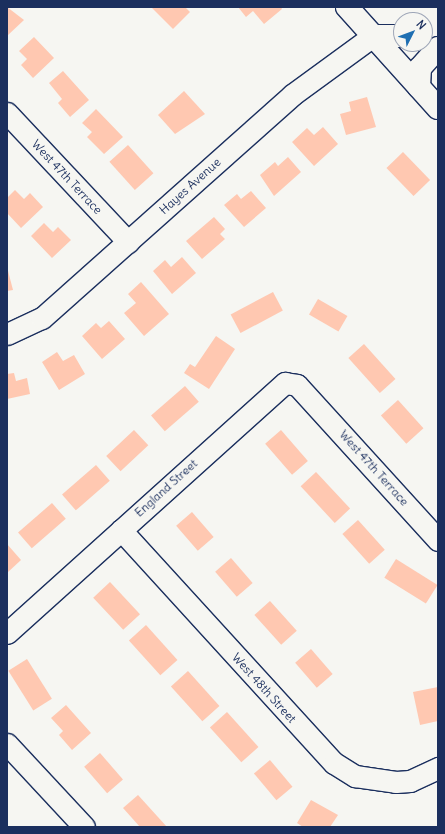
<!DOCTYPE html>
<html>
<head>
<meta charset="utf-8">
<style>
	body { margin:0 }
	#map { position:relative; width:445px; height:834px; overflow:hidden; background:#f6f6f2; font-family:Delius,sans-serif }
	div>[style] { position:absolute }
	[style*='--x'] { left:calc(var(--x)*1px); top:calc(var(--y)*1px); width:calc(var(--w)*1px); rotate:calc(var(--a)*1deg) }
	.building>* { inset:0; background:#ffc8b1; transform-origin:0 0 }
	.roads { filter:drop-shadow(1px 0 #1b2f5e) drop-shadow(-1px 0 #1b2f5e) drop-shadow(0 1px #1b2f5e) drop-shadow(0 -1px #1b2f5e) }
	.minor>* { height:21px; margin:-10.5px; padding:0 10.5px; transform-origin:10.5px; border-radius:10.5px; background:#f6f6f2 }
	.major>* { height:22px; margin:-11px; padding:0 11px; transform-origin:11px; border-radius:11px; background:#f6f6f2 }
	span { translate:-50% -50%; white-space:nowrap; text-align:center; line-height:1.15; -webkit-text-stroke:4px #f6f6f2; paint-order:stroke }
	.street-label { font-size:12px; color:#1b2f5e }
	.frame { position:absolute; inset:0; border:8px solid #1b2f5e; pointer-events:none }
	.north { position:absolute; left:393px; top:12px; width:40px; height:40px; box-sizing:border-box; background:#f6f6f2; border:1px solid #9ea6b7; border-radius:50%; rotate:48deg; font-size:11px; font-weight:700; line-height:16px; text-align:center; color:#1b2f5e }
	.north::after { content:''; display:block; margin:auto; width:14px; height:18px; background:#1f6fb2; clip-path:polygon(50% 0,100% 100%,50% 72%,0 100%) }
</style>
</head>
<body>
<div id="map">
	<div class="building">
		<i style="clip-path:polygon(7px 7px,24px 20px,7px 36px)"></i>
		<i style="clip-path:polygon(151px 7px,185px 7px,190px 12px,173px 29px)"></i>
		<i style="clip-path:polygon(238px 7px,281px 7px,282px 9px,264px 24px,253px 11px,246px 17px)"></i>
		<i style="clip-path:polygon(34px 37px,54px 58px,33px 78px,21px 65px,27px 59px,19px 51px)"></i>
		<i style="clip-path:polygon(63px 71px,89px 100px,70px 117px,58px 103px,62px 99px,49px 83px)"></i>
		<i style="clip-path:polygon(184px 91px,205px 114px,175px 134px,158px 115px)"></i>
		<i style="clip-path:polygon(367px 97px,376px 127px,346px 135px,340px 114px,351px 111px,349px 102px)"></i>
		<i style="clip-path:polygon(96px 109px,123px 137px,104px 154px,87px 137px,92px 132px,82px 123px)"></i>
		<i style="clip-path:polygon(323px 127px,338px 144px,314px 166px,292px 142px,307px 128px,314px 135px)"></i>
		<i style="left:128px;top:145px;width:38px;height:25px;rotate:48deg"></i>
		<i style="left:403px;top:152px;width:39px;height:23px;rotate:46deg"></i>
		<i style="clip-path:polygon(288px 157px,301px 172px,274px 196px,260px 175px,275px 162px,278px 166px)"></i>
		<i style="clip-path:polygon(15px 190px,24px 199px,30px 193px,43px 207px,21px 228px,7px 213px,7px 198px)"></i>
		<i style="clip-path:polygon(251px 191px,266px 208px,244px 227px,224px 205px,237px 194px,241px 199px)"></i>
		<i style="clip-path:polygon(214px 217px,225px 229px,220px 234px,225px 239px,202px 259px,186px 241px)"></i>
		<i style="clip-path:polygon(44px 223px,53px 232px,58px 227px,71px 240px,52px 258px,31px 236px)"></i>
		<i style="clip-path:polygon(182px 257px,196px 273px,172px 294px,153px 271px,165px 260px,171px 267px)"></i>
		<i style="clip-path:polygon(7px 267px,13px 290px,7px 291px)"></i>
		<i style="clip-path:polygon(141px 282px,169px 314px,144px 336px,124px 313px,136px 303px,128px 294px)"></i>
		<i style="left:273px;top:292px;width:21px;height:48px;rotate:62deg"></i>
		<i style="left:318px;top:299px;width:34px;height:18px;rotate:30deg"></i>
		<i style="clip-path:polygon(109px 321px,125px 339px,102px 359px,82px 336px,96px 323px,101px 328px)"></i>
		<i style="clip-path:polygon(216px 336px,235px 349px,209px 389px,184px 373px,190px 364px,195px 367px)"></i>
		<i style="left:364px;top:344px;width:47px;height:21px;rotate:48deg"></i>
		<i style="clip-path:polygon(57px 352px,63px 361px,74px 355px,85px 374px,59px 390px,42px 362px)"></i>
		<i style="clip-path:polygon(14px 373px,16px 381px,27px 378px,30px 394px,7px 399px,7px 374px)"></i>
		<i style="left:185px;top:386px;width:21px;height:45px;rotate:49deg"></i>
		<i style="left:398px;top:400px;width:38px;height:23px;rotate:48deg"></i>
		<i style="left:134px;top:430px;width:21px;height:38px;rotate:47deg"></i>
		<i style="left:281px;top:430px;width:41px;height:21px;rotate:49deg"></i>
		<i style="left:96px;top:465px;width:21px;height:45px;rotate:49deg"></i>
		<i style="left:316px;top:472px;width:50px;height:21px;rotate:47deg"></i>
		<i style="left:52px;top:503px;width:21px;height:45px;rotate:49deg"></i>
		<i style="left:192px;top:512px;width:33px;height:21px;rotate:49deg"></i>
		<i style="left:358px;top:520px;width:40px;height:21px;rotate:48deg"></i>
		<i style="clip-path:polygon(7px 544px,21px 560px,7px 573px)"></i>
		<i style="left:231px;top:558px;width:33px;height:21px;rotate:49deg"></i>
		<i style="left:396px;top:559px;width:49px;height:22px;rotate:32deg"></i>
		<i style="left:110px;top:582px;width:44px;height:23px;rotate:47deg"></i>
		<i style="left:270px;top:601px;width:40px;height:21px;rotate:48deg"></i>
		<i style="left:146px;top:625px;width:47px;height:23px;rotate:48deg"></i>
		<i style="left:311px;top:649px;width:33px;height:21px;rotate:49deg"></i>
		<i style="left:27px;top:659px;width:47px;height:22px;rotate:58deg"></i>
		<i style="left:188px;top:671px;width:47px;height:23px;rotate:48deg"></i>
		<i style="clip-path:polygon(438px 687px,438px 721px,420px 725px,413px 692px)"></i>
		<i style="clip-path:polygon(66px 705px,91px 733px,72px 750px,59px 735px,63px 731px,51px 718px)"></i>
		<i style="left:227px;top:712px;width:47px;height:23px;rotate:48deg"></i>
		<i style="left:100px;top:753px;width:35px;height:21px;rotate:49deg"></i>
		<i style="left:270px;top:760px;width:35px;height:21px;rotate:50deg"></i>
		<i style="clip-path:polygon(138px 795px,167px 827px,140px 827px,123px 808px)"></i>
		<i style="clip-path:polygon(311px 800px,338px 815px,330px 827px,303px 827px,297px 823px)"></i>
	</div>
	<div class="roads">
		<div class="minor">
			<i style="--x:7;--y:113;--w:177;--a:46.8"></i>
			<i style="--x:7;--y:334;--w:38;--a:-25"></i>
			<i style="--x:42;--y:318;--w:335;--a:-41.7"></i>
			<i style="--x:292;--y:95;--w:100;--a:-36.1"></i>
			<i style="--x:121;--y:530;--w:316;--a:47.6"></i>
			<i style="--x:334;--y:763;--w:25;--a:32"></i>
			<i style="--x:355;--y:776;--w:41;--a:8.3"></i>
			<i style="--x:396;--y:782;--w:14;--a:-4"></i>
			<i style="--x:410;--y:781;--w:31;--a:-25"></i>
			<i style="--x:7;--y:633;--w:374;--a:-42"></i>
			<i style="--x:285;--y:383;--w:12;--a:9"></i>
			<i style="--x:297;--y:385;--w:210;--a:47.7"></i>
			<i style="--x:7;--y:744;--w:113;--a:47.1"></i>
		</div>
		<div class="major">
			<i style="--x:347;--y:7;--w:136;--a:48"></i>
			<i style="--x:373;--y:36;--w:28;--a:0"></i>
			<i style="--x:419;--y:87;--w:19;--a:-87"></i>
			<i style="--x:420;--y:68;--w:27;--a:-48"></i>
		</div>
	</div>
	<div class="street-label">
		<span style="left:67px;top:177px;rotate:47deg">West 47th Terrace</span>
		<span style="left:190px;top:186px;rotate:-42deg">Hayes Avenue</span>
		<span style="left:374px;top:468px;rotate:48deg">West 47th Terrace</span>
		<span style="left:166px;top:488px;rotate:-42deg">England Street</span>
		<span style="left:264px;top:688px;rotate:48deg">West 48th Street</span>
	</div>
	<div class="frame"></div>
	<div class="north">N</div>
</div>
</body>
</html>
